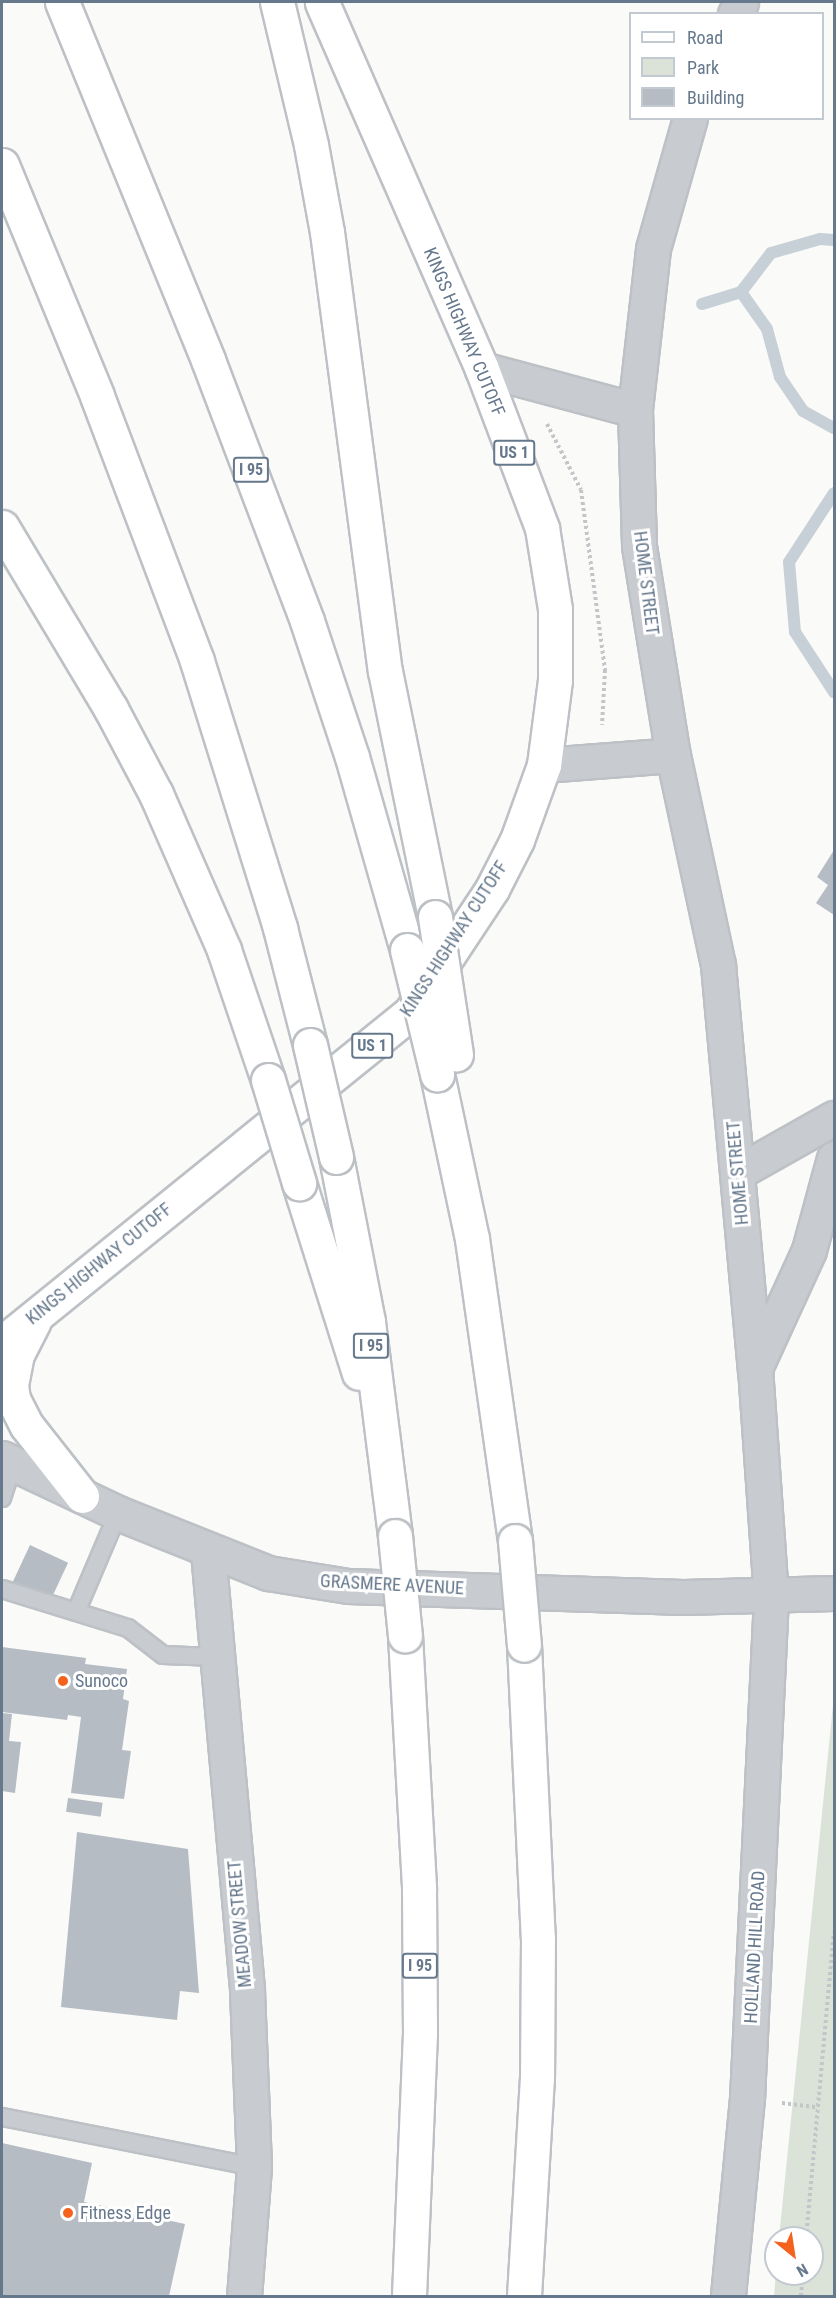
<!DOCTYPE html>
<html>
<head>
<meta charset="utf-8">
<style>
	body { margin:0 }
	#map { position:relative; width:836px; height:2298px; overflow:hidden; background:#fafaf8; font-family:"Roboto Condensed",sans-serif }
	div>[style] { position:absolute }
	[style*='--x'] { left:calc(var(--x)*1px); top:calc(var(--y)*1px); width:calc(var(--w)*1px); rotate:calc(var(--a)*1deg) }
	.green>* { inset:0; background:#dbe3d8 }
	.stream>* { height:12px; margin:-6px; padding:0 6px; transform-origin:6px; border-radius:6px; background:#c6d0d6 }
	.building>* { inset:0; background:#b5bcc3; transform-origin:0 0 }
	.path>* { height:4px; margin-top:-2px; transform-origin:0; background:repeating-linear-gradient(90deg,#c3c5c8 0 3px,transparent 0 6px) }
	.roads { filter:drop-shadow(2px 0 #bdc1c5) drop-shadow(-2px 0 #bdc1c5) drop-shadow(0 2px #bdc1c5) drop-shadow(0 -2px #bdc1c5) }
	.service>* { height:16px; margin:-8px; padding:0 8px; transform-origin:8px; border-radius:8px; background:#c8cbd0 }
	.minor>* { height:33px; margin:-16.5px; padding:0 16.5px; transform-origin:16.5px; border-radius:16.5px; background:#c8cbd0 }
	.primary>* { height:33px; margin:-16.5px; padding:0 16.5px; transform-origin:16.5px; border-radius:16.5px; background:#fff }
	.motorway>* { height:33px; margin:-16.5px; padding:0 16.5px; transform-origin:16.5px; border-radius:16.5px; background:#fff }
	.bridges { filter:drop-shadow(2px 0 #bcbfc3) drop-shadow(-2px 0 #bcbfc3) drop-shadow(0 2px #bcbfc3) drop-shadow(0 -2px #bcbfc3) }
	.motorway-bridge>* { height:33px; margin:-16.5px; padding:0 16.5px; transform-origin:16.5px; border-radius:16.5px; background:#fff }
	.dots>* { width:16px; height:16px; translate:-50% -50%; box-sizing:border-box; border:3px solid #fff; border-radius:50% }
	span { translate:-50% -50%; white-space:nowrap; text-align:center; line-height:1.15; -webkit-text-stroke:6px #fff; paint-order:stroke }
	.shield-label span { padding:2px 4px; background:#fff; border:2px solid; border-radius:4px; -webkit-text-stroke-width:0 }
	.shield-label { font-size:16px; color:#66788c; font-weight:700 }
	.street-label { font-size:18px; color:#66788c }
	.poi-label { font-size:18px; color:#66788c }
	.left { translate:0 -50%; text-align:left }
	.frame { position:absolute; inset:0; border:3px solid #66788c; pointer-events:none }
	.legend { position:absolute; left:629px; top:12px; width:195px; height:108px; box-sizing:border-box; background:#fff; border:2px solid #c2c9d1; margin:0; padding:8px 10px; list-style:none; font-size:18px; color:#66788c }
	.legend li { display:flex; align-items:center; gap:12px; height:30px }
	.legend b { width:30px; border:2px solid #c2c9d1 }
	.north { position:absolute; left:764px; top:2226px; width:60px; height:60px; box-sizing:border-box; background:#fff; border:2px solid #c2c9d1; border-radius:50%; rotate:150deg; font-size:16px; font-weight:700; line-height:24px; text-align:center; color:#66788c }
	.north::after { content:''; display:block; margin:auto; width:21px; height:27px; background:#f4621d; clip-path:polygon(50% 0,100% 100%,50% 72%,0 100%) }
</style>
</head>
<body>
<div id="map">
	<div class="green">
		<i style="clip-path:polygon(834px 1695px,834px 2296px,774px 2296px,776px 2273px,812px 2274px,812px 2238px,779px 2238px)"></i>
	</div>
	<div class="stream">
		<i style="--x:741;--y:292;--w:45;--a:54.9"></i>
		<i style="--x:767;--y:329;--w:50;--a:74.8"></i>
		<i style="--x:780;--y:377;--w:41;--a:55.9"></i>
		<i style="--x:803;--y:411;--w:35;--a:29"></i>
		<i style="--x:702;--y:304;--w:41;--a:-17.1"></i>
		<i style="--x:741;--y:292;--w:49;--a:-52.4"></i>
		<i style="--x:771;--y:253;--w:51;--a:-15.9"></i>
		<i style="--x:820;--y:239;--w:14;--a:4"></i>
		<i style="--x:834;--y:493;--w:82;--a:123.1"></i>
		<i style="--x:789;--y:562;--w:70;--a:85.1"></i>
		<i style="--x:795;--y:632;--w:72;--a:57"></i>
	</div>
	<div class="building">
		<i style="clip-path:polygon(834px 850px,834px 915px,816px 903px,828px 885px,817px 877px)"></i>
		<i style="left:30px;top:1545px;width:42px;height:42px;rotate:25deg"></i>
		<i style="clip-path:polygon(2px 1647px,86px 1658px,85px 1664px,127px 1669px,123px 1699px,129px 1701px,122px 1750px,131px 1751px,124px 1799px,71px 1793px,81px 1717px,68px 1715px,67px 1720px,2px 1712px)"></i>
		<i style="clip-path:polygon(2px 1713px,12px 1714px,9px 1741px,21px 1742px,15px 1793px,2px 1791px)"></i>
		<i style="left:68px;top:1798px;width:35px;height:14px;rotate:8deg"></i>
		<i style="clip-path:polygon(77px 1832px,188px 1849px,199px 1993px,180px 1991px,177px 2020px,61px 2007px)"></i>
		<i style="clip-path:polygon(2px 2143px,92px 2163px,84px 2202px,185px 2224px,169px 2296px,2px 2296px)"></i>
	</div>
	<div class="path">
		<i style="--x:547;--y:424;--w:74;--a:62.7"></i>
		<i style="--x:581;--y:490;--w:182;--a:82.4"></i>
		<i style="--x:605;--y:670;--w:55;--a:93.1"></i>
		<i style="--x:782;--y:2103;--w:35;--a:7"></i>
		<i style="--x:806;--y:2238;--w:307;--a:-84.8"></i>
		<i style="--x:801;--y:2296;--w:22;--a:-85"></i>
	</div>
	<div class="roads">
		<div class="service">
			<i style="--x:2;--y:1498;--w:36;--a:-72"></i>
			<i style="--x:2;--y:1589;--w:132;--a:17.2"></i>
			<i style="--x:128;--y:1628;--w:44;--a:37.6"></i>
			<i style="--x:163;--y:1655;--w:53;--a:2.2"></i>
			<i style="--x:76;--y:1612;--w:108;--a:-67"></i>
			<i style="--x:2;--y:2117;--w:257;--a:11.2"></i>
		</div>
		<div class="minor">
			<i style="--x:735;--y:14;--w:13;--a:-63"></i>
			<i style="--x:690;--y:118;--w:136;--a:105.8"></i>
			<i style="--x:653;--y:249;--w:162;--a:96.4"></i>
			<i style="--x:635;--y:410;--w:136;--a:88.3"></i>
			<i style="--x:639;--y:546;--w:212;--a:80.8"></i>
			<i style="--x:673;--y:755;--w:215;--a:77.9"></i>
			<i style="--x:718;--y:965;--w:405;--a:84.8"></i>
			<i style="--x:755;--y:1368;--w:230;--a:86"></i>
			<i style="--x:771;--y:1597;--w:502;--a:92.74"></i>
			<i style="--x:747;--y:2098;--w:199;--a:95.5"></i>
			<i style="--x:482;--y:369;--w:158;--a:15"></i>
			<i style="--x:544;--y:765;--w:129;--a:-4.4"></i>
			<i style="--x:738;--y:1172;--w:110;--a:-29.4"></i>
			<i style="--x:756;--y:1366;--w:128;--a:-65.4"></i>
			<i style="--x:809;--y:1250;--w:95;--a:-74.8"></i>
			<i style="--x:2;--y:1458;--w:128;--a:25.4"></i>
			<i style="--x:118;--y:1513;--w:162;--a:21.8"></i>
			<i style="--x:268;--y:1573;--w:81;--a:9.2"></i>
			<i style="--x:348;--y:1586;--w:335;--a:1.9"></i>
			<i style="--x:683;--y:1597;--w:151;--a:-1.5"></i>
			<i style="--x:208;--y:1552;--w:441;--a:84.9"></i>
			<i style="--x:247;--y:1991;--w:176;--a:87.7"></i>
			<i style="--x:254;--y:2167;--w:129;--a:94.4"></i>
		</div>
		<div class="primary">
			<i style="--x:34;--y:1321;--w:37;--a:117"></i>
			<i style="--x:17;--y:1354;--w:32;--a:101"></i>
			<i style="--x:11;--y:1385;--w:14;--a:82"></i>
			<i style="--x:13;--y:1399;--w:30;--a:63"></i>
			<i style="--x:27;--y:1426;--w:89;--a:51.8"></i>
			<i style="--x:2;--y:1343;--w:525;--a:-38.97"></i>
			<i style="--x:410;--y:1013;--w:149;--a:-56.5"></i>
			<i style="--x:492;--y:889;--w:55;--a:-63"></i>
			<i style="--x:517;--y:840;--w:80;--a:-70.2"></i>
			<i style="--x:544;--y:765;--w:86;--a:-82.6"></i>
			<i style="--x:555;--y:680;--w:71;--a:-90"></i>
			<i style="--x:555;--y:609;--w:82;--a:-99.1"></i>
			<i style="--x:542;--y:528;--w:170;--a:-110.7"></i>
			<i style="--x:482;--y:369;--w:400;--a:-113.6"></i>
		</div>
		<div class="motorway">
			<i style="--x:62;--y:2;--w:387;--a:67.8"></i>
			<i style="--x:208;--y:360;--w:279;--a:69.2"></i>
			<i style="--x:307;--y:621;--w:143;--a:71.7"></i>
			<i style="--x:352;--y:757;--w:201;--a:74.1"></i>
			<i style="--x:277;--y:2;--w:147;--a:76.6"></i>
			<i style="--x:311;--y:145;--w:88;--a:79.6"></i>
			<i style="--x:327;--y:232;--w:443;--a:82.5"></i>
			<i style="--x:385;--y:671;--w:251;--a:78.5"></i>
			<i style="--x:2;--y:165;--w:250;--a:67.6"></i>
			<i style="--x:97;--y:396;--w:283;--a:69.3"></i>
			<i style="--x:197;--y:661;--w:280;--a:72.7"></i>
			<i style="--x:280;--y:928;--w:121;--a:75.6"></i>
			<i style="--x:2;--y:527;--w:212;--a:59.1"></i>
			<i style="--x:111;--y:709;--w:96;--a:62.1"></i>
			<i style="--x:156;--y:794;--w:170;--a:66.4"></i>
			<i style="--x:224;--y:950;--w:137;--a:71.3"></i>
			<i style="--x:437;--y:1074;--w:169;--a:78"></i>
			<i style="--x:472;--y:1239;--w:305;--a:81.9"></i>
			<i style="--x:336;--y:1157;--w:168;--a:79"></i>
			<i style="--x:368;--y:1322;--w:216;--a:82.8"></i>
			<i style="--x:299;--y:1183;--w:199;--a:72.5"></i>
			<i style="--x:405;--y:1636;--w:254;--a:86.8"></i>
			<i style="--x:419;--y:1890;--w:143;--a:89.6"></i>
			<i style="--x:420;--y:2033;--w:263;--a:92.4"></i>
			<i style="--x:524;--y:1645;--w:293;--a:87.3"></i>
			<i style="--x:538;--y:1938;--w:139;--a:90.4"></i>
			<i style="--x:537;--y:2077;--w:219;--a:93.4"></i>
		</div>
	</div>
	<div class="bridges">
		<div class="motorway-bridge">
			<i style="--x:435;--y:917;--w:139;--a:81.3"></i>
			<i style="--x:407;--y:950;--w:128;--a:76.4"></i>
			<i style="--x:310;--y:1045;--w:115;--a:76.9"></i>
			<i style="--x:268;--y:1080;--w:108;--a:73.2"></i>
			<i style="--x:395;--y:1536;--w:100;--a:84.3"></i>
			<i style="--x:515;--y:1541;--w:104;--a:85.1"></i>
		</div>
	</div>
	<div class="dots">
		<i style="left:63px;top:1681px;background:#f4621d"></i>
		<i style="left:68px;top:2213px;background:#f4621d"></i>
	</div>
	<div class="shield-label">
		<span style="left:514px;top:453px">US 1</span>
		<span style="left:251px;top:470px">I 95</span>
		<span style="left:372px;top:1046px">US 1</span>
		<span style="left:371px;top:1346px">I 95</span>
		<span style="left:420px;top:1966px">I 95</span>
	</div>
	<div class="street-label">
		<span style="left:464px;top:332px;rotate:67deg">KINGS HIGHWAY CUTOFF</span>
		<span style="left:646px;top:583px;rotate:83deg">HOME STREET</span>
		<span style="left:454px;top:939px;rotate:-57deg">KINGS HIGHWAY CUTOFF</span>
		<span style="left:738px;top:1173px;rotate:-95deg">HOME STREET</span>
		<span style="left:99px;top:1264px;rotate:-39deg">KINGS HIGHWAY CUTOFF</span>
		<span style="left:392px;top:1585px;rotate:3deg">GRASMERE AVENUE</span>
		<span style="left:240px;top:1924px;rotate:-95deg">MEADOW STREET</span>
		<span style="left:755px;top:1947px;rotate:-87deg">HOLLAND HILL ROAD</span>
	</div>
	<div class="poi-label">
		<span class="left" style="left:75px;top:1681px">Sunoco</span>
		<span class="left" style="left:80px;top:2213px">Fitness Edge</span>
	</div>
	<div class="frame"></div>
	<ul class="legend">
	<li><b style="height:8px;background:#fff"></b>Road</li>
	<li><b style="height:16px;background:#dbe3d8"></b>Park</li>
	<li><b style="height:16px;background:#b5bcc3"></b>Building</li>
	</ul>
	<div class="north">N</div>
</div>
</body>
</html>
